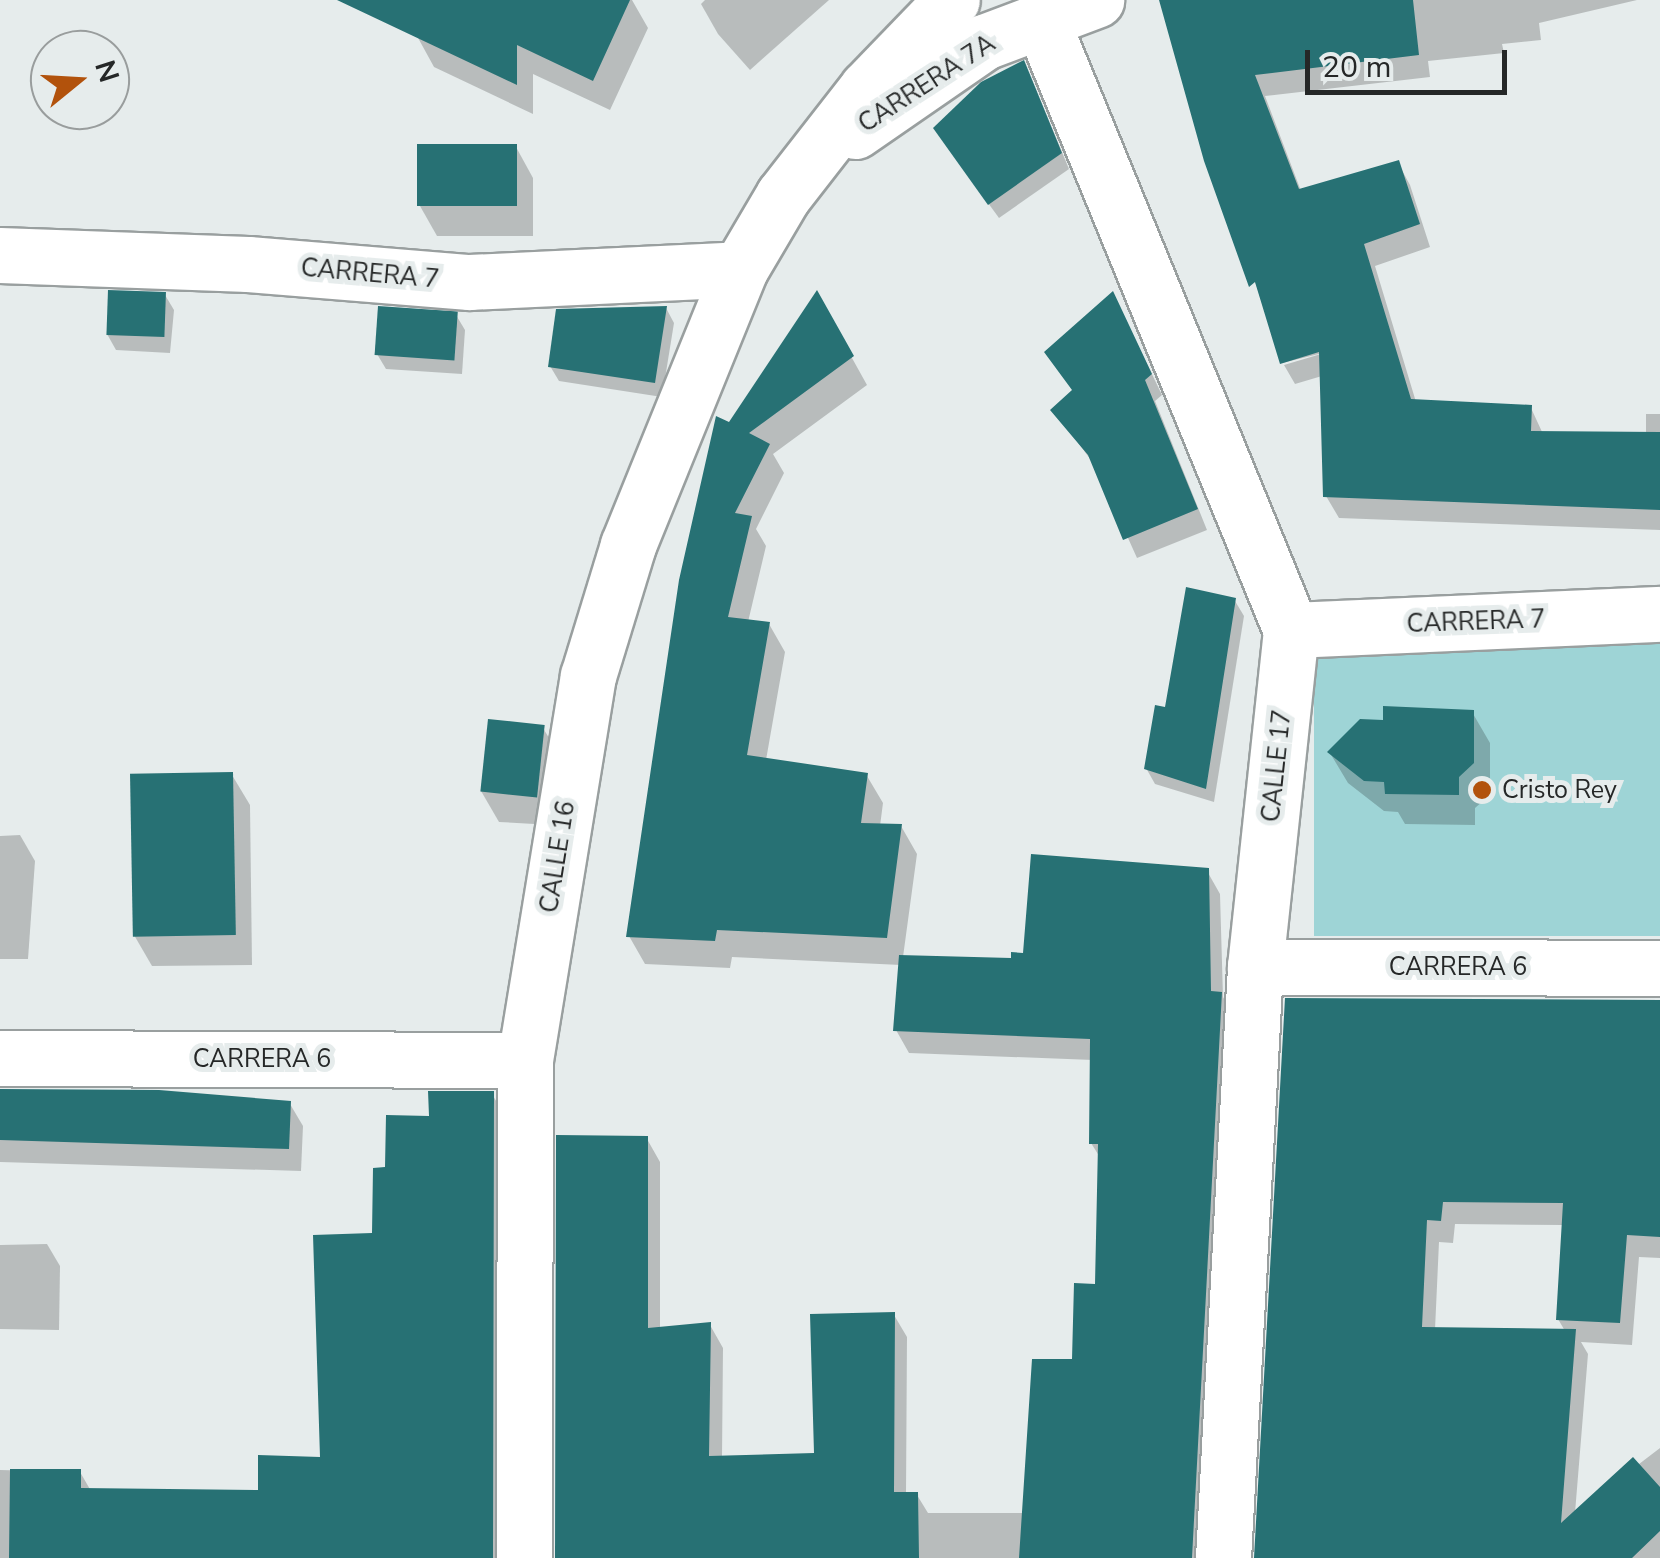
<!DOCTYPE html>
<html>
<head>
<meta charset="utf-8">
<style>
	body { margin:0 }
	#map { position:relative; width:1660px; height:1558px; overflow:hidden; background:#e6ecec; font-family:"Nunito Sans",sans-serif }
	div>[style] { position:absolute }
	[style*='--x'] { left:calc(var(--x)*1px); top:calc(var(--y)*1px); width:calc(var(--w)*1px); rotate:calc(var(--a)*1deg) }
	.green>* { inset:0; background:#9ed4d6; transform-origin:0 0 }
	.shadow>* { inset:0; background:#0003 }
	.building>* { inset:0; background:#277174; transform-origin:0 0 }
	.roads { filter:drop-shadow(2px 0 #999f9f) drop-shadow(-2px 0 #999f9f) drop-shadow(0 2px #999f9f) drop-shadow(0 -2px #999f9f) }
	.minor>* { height:55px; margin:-27.5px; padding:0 27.5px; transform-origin:27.5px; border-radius:27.5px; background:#fff }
	.dots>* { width:28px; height:28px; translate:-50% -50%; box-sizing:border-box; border:5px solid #e6ecec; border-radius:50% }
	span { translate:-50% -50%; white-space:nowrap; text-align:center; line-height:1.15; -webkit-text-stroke:10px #e6ecec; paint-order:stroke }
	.street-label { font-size:25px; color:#252727 }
	.poi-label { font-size:25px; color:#252727 }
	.left { translate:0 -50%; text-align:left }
	.north { position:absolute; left:30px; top:30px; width:100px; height:100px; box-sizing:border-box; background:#e6ecec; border:2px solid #999d9d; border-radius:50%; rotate:72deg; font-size:28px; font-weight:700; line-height:40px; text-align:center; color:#252727 }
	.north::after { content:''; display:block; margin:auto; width:35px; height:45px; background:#b2520c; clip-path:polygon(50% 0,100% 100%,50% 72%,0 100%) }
	.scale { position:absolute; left:1305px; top:50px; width:202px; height:45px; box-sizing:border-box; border:5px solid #252727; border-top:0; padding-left:12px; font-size:30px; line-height:35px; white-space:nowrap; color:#252727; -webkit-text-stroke:8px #e6ecec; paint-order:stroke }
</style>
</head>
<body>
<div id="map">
	<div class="green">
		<i style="left:1660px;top:631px;width:305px;height:346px;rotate:90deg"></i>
	</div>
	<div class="shadow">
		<i style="clip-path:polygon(433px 0,632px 0,648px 28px,610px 110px,533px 74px,533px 114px,434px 67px,417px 36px)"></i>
		<i style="clip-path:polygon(705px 0,829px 0,750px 70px,718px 34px,701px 4px)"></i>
		<i style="clip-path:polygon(1182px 0,1637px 0,1539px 23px,1541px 40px,1502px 44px,1504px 53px,1428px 61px,1430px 77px,1265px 96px,1301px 191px,1398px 163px,1410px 185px,1430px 247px,1375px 266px,1416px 402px,1531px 408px,1543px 434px,1646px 435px,1646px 414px,1660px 414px,1660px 530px,1339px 518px,1326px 496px,1322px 376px,1295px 384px,1284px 365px,1331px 351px,1282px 363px,1163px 5px)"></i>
		<i style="clip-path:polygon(1031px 78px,1069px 169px,999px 218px,945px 144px)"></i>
		<i style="clip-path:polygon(516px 147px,533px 178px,533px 236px,437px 236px,420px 206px)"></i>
		<i style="clip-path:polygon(165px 295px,174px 310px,170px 353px,116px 350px,107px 334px)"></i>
		<i style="clip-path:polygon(817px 295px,867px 385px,773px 454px,784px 473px,756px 529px,766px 546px,748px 622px,769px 624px,785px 652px,766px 760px,867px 776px,883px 803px,880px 826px,901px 826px,917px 854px,903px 957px,1014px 961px,1207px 871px,1220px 894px,1223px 997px,1234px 1017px,1205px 1558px,558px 1558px,647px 1139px,660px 1162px,660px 1329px,710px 1325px,723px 1348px,722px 1458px,816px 1455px,894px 1315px,907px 1337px,906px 1495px,917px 1495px,928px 1513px,1025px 1513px,1097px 1286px,1101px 1159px,1091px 1143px,1093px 1060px,909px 1053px,896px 1030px,901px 965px,732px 957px,730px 968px,645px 964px,629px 936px,729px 426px)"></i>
		<i style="clip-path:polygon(666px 308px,674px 323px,662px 397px,559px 381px,550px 366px)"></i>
		<i style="clip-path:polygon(1123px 314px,1162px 395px,1155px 401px,1207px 530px,1137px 558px,1096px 467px,1054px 410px,1074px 392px)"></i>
		<i style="clip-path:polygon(456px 315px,465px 330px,462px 374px,386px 369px,377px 354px)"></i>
		<i style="clip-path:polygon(1235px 601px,1244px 616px,1214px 802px,1155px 784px,1146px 768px,1167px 710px)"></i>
		<i style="clip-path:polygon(1472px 712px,1490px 743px,1490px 795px,1475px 808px,1475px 825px,1405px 824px,1398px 812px,1384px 811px,1348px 783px,1330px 753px,1385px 722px)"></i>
		<i style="clip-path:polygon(543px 728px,561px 758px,552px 825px,499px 822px,481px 791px)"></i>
		<i style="clip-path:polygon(232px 775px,250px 805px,252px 965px,152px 966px,134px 935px)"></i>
		<i style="clip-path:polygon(20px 835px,35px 861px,28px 959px,0 959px,0 836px)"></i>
		<i style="clip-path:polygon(evenodd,1287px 1001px,1660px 1004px,1660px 1258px,1639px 1257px,1632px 1345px,1581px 1342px,1588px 1354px,1575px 1513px,1660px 1448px,1660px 1558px,1257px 1558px,1287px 1001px,1455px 1224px,1564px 1225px,1558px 1319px,1565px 1331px,1435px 1330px,1439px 1242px,1453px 1243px,1455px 1224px)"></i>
		<i style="clip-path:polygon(0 1089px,290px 1104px,303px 1126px,301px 1171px,0 1162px)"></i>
		<i style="clip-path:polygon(492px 1094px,505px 1116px,505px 1558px,0 1558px,0 1470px,80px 1472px,91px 1491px,260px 1493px,322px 1459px,387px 1170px,431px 1118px)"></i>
		<i style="clip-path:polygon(47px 1244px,60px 1266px,59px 1330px,0 1329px,0 1245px)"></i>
	</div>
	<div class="building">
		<i style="clip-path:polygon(337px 0,630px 0,593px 81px,517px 45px,517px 85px)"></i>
		<i style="clip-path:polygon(1159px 0,1413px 0,1419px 55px,1255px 75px,1299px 189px,1399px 160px,1420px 224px,1364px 244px,1411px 399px,1532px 405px,1531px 431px,1660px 432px,1660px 510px,1323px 497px,1319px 352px,1280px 364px,1255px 282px,1249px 287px,1204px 161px)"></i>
		<i style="clip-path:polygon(1024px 60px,1062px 153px,988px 205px,933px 128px,981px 82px)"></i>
		<i style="left:517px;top:144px;width:62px;height:100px;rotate:90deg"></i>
		<i style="left:108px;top:290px;width:58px;height:45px;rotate:2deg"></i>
		<i style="clip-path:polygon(817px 290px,854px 356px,749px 433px,770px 444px,735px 513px,752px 516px,728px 617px,770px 622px,747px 755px,868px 773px,861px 823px,902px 824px,887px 938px,717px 930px,715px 941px,626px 937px,679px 580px,716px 416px,729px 422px)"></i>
		<i style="clip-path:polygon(1113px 291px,1152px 374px,1145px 380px,1198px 509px,1123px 540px,1088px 455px,1050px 410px,1072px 390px,1044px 352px)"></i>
		<i style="left:378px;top:306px;width:80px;height:49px;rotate:4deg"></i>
		<i style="clip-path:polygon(667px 306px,655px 383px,548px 367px,556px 309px)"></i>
		<i style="clip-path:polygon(1186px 587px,1236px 598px,1206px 789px,1144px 769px,1155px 705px,1165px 707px)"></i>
		<i style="clip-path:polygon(1383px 706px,1474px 710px,1474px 763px,1459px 777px,1459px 795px,1385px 794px,1384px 782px,1364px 781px,1327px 752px,1360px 719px,1383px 720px)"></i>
		<i style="left:488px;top:719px;width:57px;height:73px;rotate:6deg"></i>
		<i style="left:233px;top:772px;width:163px;height:103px;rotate:89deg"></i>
		<i style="clip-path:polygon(1031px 854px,1209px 868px,1211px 991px,1222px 992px,1192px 1558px,1019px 1558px,1032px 1359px,1072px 1359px,1074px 1283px,1095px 1284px,1098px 1144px,1089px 1144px,1090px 1039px,893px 1031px,899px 955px,1011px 958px,1011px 952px,1023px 953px)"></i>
		<i style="clip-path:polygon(1285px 998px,1660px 1000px,1660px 1237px,1627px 1235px,1620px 1323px,1556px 1320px,1563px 1203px,1443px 1202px,1441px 1221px,1427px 1220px,1422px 1327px,1576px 1329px,1561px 1523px,1633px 1457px,1660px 1487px,1660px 1531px,1632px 1558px,1254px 1558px)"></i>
		<i style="clip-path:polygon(0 1089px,159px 1090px,291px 1101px,289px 1149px,0 1140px)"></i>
		<i style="clip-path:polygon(428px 1091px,494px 1091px,493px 1558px,9px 1558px,10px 1469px,81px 1469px,81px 1488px,258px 1490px,258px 1455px,320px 1457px,313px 1235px,372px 1233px,373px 1168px,385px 1167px,386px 1115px,429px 1116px)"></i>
		<i style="clip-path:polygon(556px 1135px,648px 1136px,648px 1328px,711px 1322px,709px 1456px,814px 1453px,810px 1314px,895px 1312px,894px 1492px,918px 1492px,919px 1558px,555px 1558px)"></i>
	</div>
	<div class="roads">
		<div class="minor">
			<i style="--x:1042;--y:22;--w:657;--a:67.73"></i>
			<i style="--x:1291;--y:630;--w:339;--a:96.1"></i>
			<i style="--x:1255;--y:967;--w:592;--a:93.1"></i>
			<i style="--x:855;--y:131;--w:157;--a:-34.6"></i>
			<i style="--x:984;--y:42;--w:120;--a:-20.6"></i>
			<i style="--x:0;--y:255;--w:248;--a:2.1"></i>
			<i style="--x:248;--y:264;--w:222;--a:4.7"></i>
			<i style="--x:469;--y:282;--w:271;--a:-2.7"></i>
			<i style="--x:1291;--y:630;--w:369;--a:-2.5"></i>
			<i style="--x:1255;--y:967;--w:405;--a:0.1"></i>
			<i style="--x:0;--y:1058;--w:525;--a:0.22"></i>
			<i style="--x:524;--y:1558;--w:498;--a:-89.9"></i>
			<i style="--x:525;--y:1060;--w:389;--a:-80.7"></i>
			<i style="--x:588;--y:676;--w:137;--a:-73"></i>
			<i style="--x:628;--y:545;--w:298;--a:-67.9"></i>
			<i style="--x:740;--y:269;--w:85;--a:-59.5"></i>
			<i style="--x:783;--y:196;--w:137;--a:-52.1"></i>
			<i style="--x:867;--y:88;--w:122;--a:-46"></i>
		</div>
	</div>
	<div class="dots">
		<i style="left:1482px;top:790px;background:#b2520c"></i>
	</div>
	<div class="street-label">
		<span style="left:927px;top:84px;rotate:-33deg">CARRERA 7A</span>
		<span style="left:370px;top:274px;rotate:5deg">CARRERA 7</span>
		<span style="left:1476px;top:622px;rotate:-2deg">CARRERA 7</span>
		<span style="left:1277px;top:766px;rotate:-84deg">CALLE 17</span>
		<span style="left:558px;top:857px;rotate:-81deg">CALLE 16</span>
		<span style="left:1458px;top:967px">CARRERA 6</span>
		<span style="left:262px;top:1059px">CARRERA 6</span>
	</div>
	<div class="poi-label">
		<span class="left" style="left:1502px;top:790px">Cristo Rey</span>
	</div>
	<div class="north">N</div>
	<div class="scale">20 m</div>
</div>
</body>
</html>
